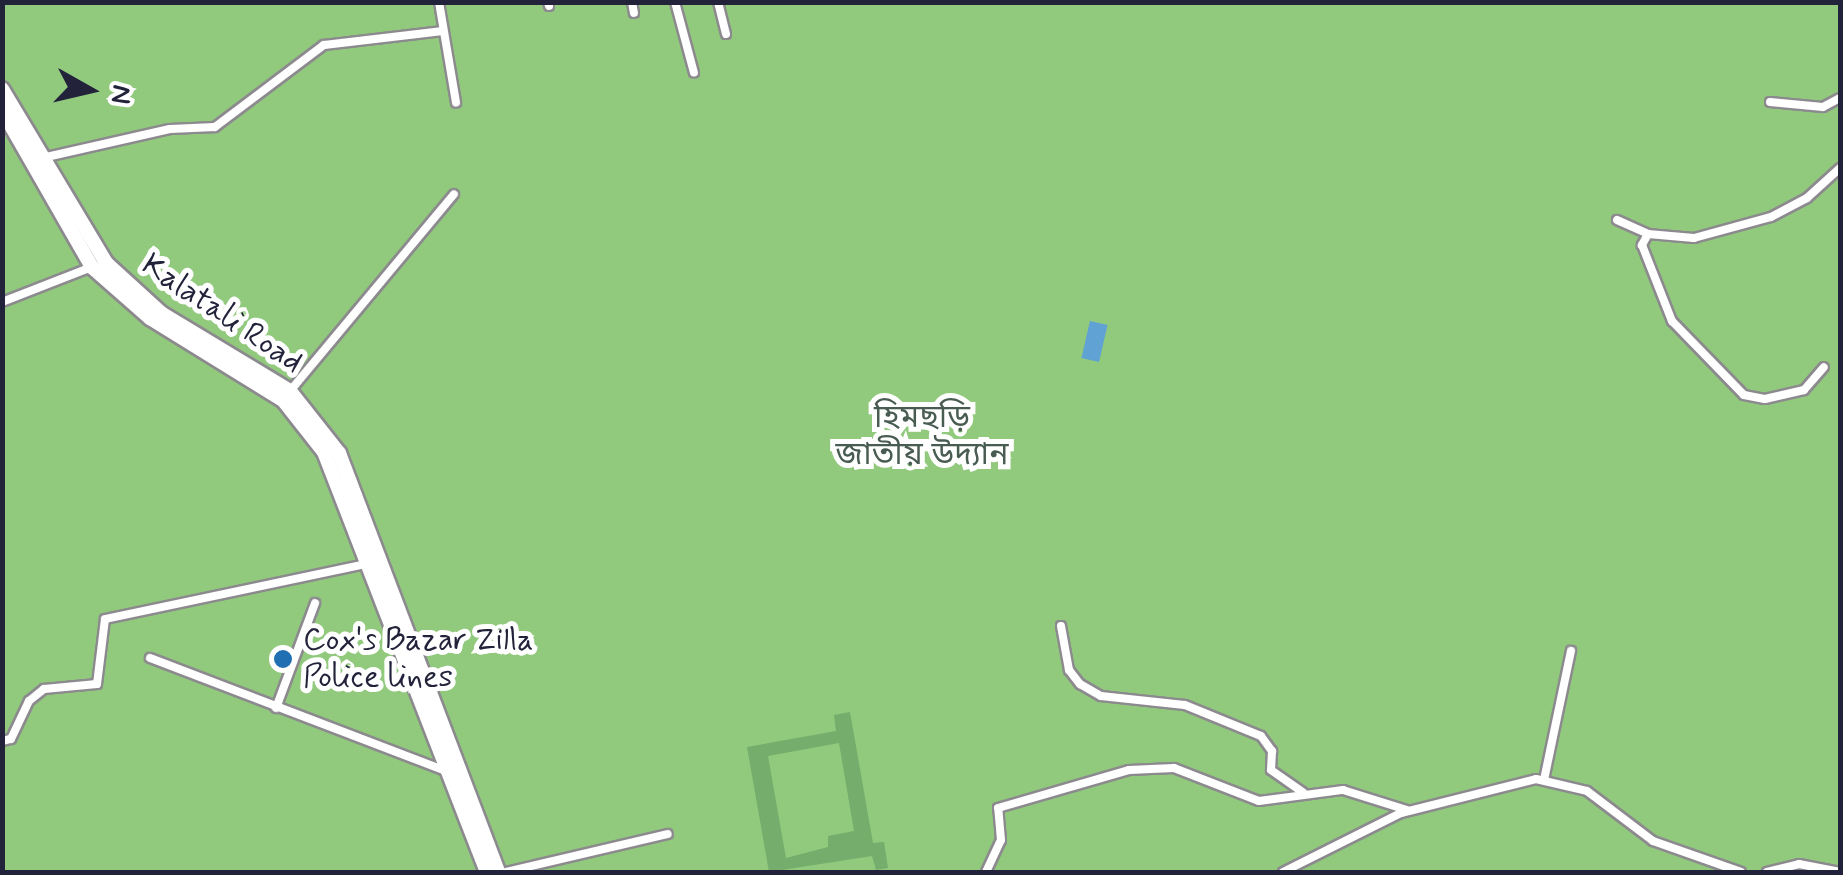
<!DOCTYPE html>
<html>
<head>
<meta charset="utf-8">
<style>
	body { margin:0 }
	#map { position:relative; width:1843px; height:875px; overflow:hidden; background:#f7f1e2; font-family:Mynerve,"Noto Sans Bengali",sans-serif }
	div>[style] { position:absolute }
	[style*='--x'] { left:calc(var(--x)*1px); top:calc(var(--y)*1px); width:calc(var(--w)*1px); rotate:calc(var(--a)*1deg) }
	.green>* { inset:0; background:#91c97d; transform-origin:0 0 }
	.forest>* { inset:0; background:#74ad6c }
	.water>* { inset:0; background:#60a2d4; transform-origin:0 0 }
	.roads { filter:drop-shadow(2px 0 #8c8a8e) drop-shadow(-2px 0 #8c8a8e) drop-shadow(0 2px #8c8a8e) drop-shadow(0 -2px #8c8a8e) }
	.street>* { height:8px; margin:-4px; padding:0 4px; transform-origin:4px; border-radius:4px; background:#fff }
	.highway>* { height:14px; margin:-7px; padding:0 7px; transform-origin:7px; border-radius:7px; background:#fff }
	.dots>* { width:28px; height:28px; translate:-50% -50%; box-sizing:border-box; border:5px solid #fff; border-radius:50% }
	span { translate:-50% -50%; white-space:nowrap; text-align:center; line-height:1.15; -webkit-text-stroke:10px #fff; paint-order:stroke }
	.street-label { font-size:32px; color:#22223b }
	.park-label { font-size:32px; color:#495c52 }
	.poi-label { font-size:32px; color:#22223b }
	.left { translate:0 -50%; text-align:left }
	.frame { position:absolute; inset:0; border:5px solid #22223b; pointer-events:none }
	.north { position:absolute; left:40px; top:40px; width:100px; height:100px; -webkit-text-stroke:8px #fff; paint-order:stroke; rotate:98deg; font-size:28px; font-weight:700; line-height:40px; text-align:center; color:#22223b }
	.north::after { content:''; display:block; margin:auto; width:35px; height:45px; background:#22223b; clip-path:polygon(50% 0,100% 100%,50% 72%,0 100%) }
</style>
</head>
<body>
<div id="map">
	<div class="green">
		<i style="left:2px;top:3px;width:1838px;height:869px"></i>
	</div>
	<div class="forest">
		<i style="clip-path:polygon(evenodd,850px 712px,873px 843px,884px 842px,888px 868px,876px 870px,872px 856px,769px 872px,747px 747px,836px 731px,834px 715px,850px 712px,839px 743px,854px 831px,828px 836px,828px 847px,786px 858px,768px 756px,839px 743px)"></i>
	</div>
	<div class="water">
		<i style="left:1090px;top:321px;width:18px;height:38px;rotate:13deg"></i>
	</div>
	<div class="roads">
		<div class="street">
			<i style="--x:439;--y:2;--w:102;--a:80.4"></i>
			<i style="--x:548;--y:2;--w:4;--a:76"></i>
			<i style="--x:632;--y:2;--w:11;--a:80"></i>
			<i style="--x:675;--y:2;--w:73;--a:75"></i>
			<i style="--x:718;--y:2;--w:33;--a:76"></i>
			<i style="--x:1770;--y:102;--w:53;--a:5.4"></i>
			<i style="--x:1823;--y:107;--w:19;--a:-28"></i>
			<i style="--x:42;--y:158;--w:131;--a:-12.8"></i>
			<i style="--x:170;--y:129;--w:45;--a:-2.5"></i>
			<i style="--x:215;--y:127;--w:136;--a:-37"></i>
			<i style="--x:324;--y:45;--w:120;--a:-6.7"></i>
			<i style="--x:1617;--y:220;--w:34;--a:24"></i>
			<i style="--x:1648;--y:234;--w:46;--a:5"></i>
			<i style="--x:1694;--y:238;--w:80;--a:-15.3"></i>
			<i style="--x:1771;--y:217;--w:41;--a:-27.8"></i>
			<i style="--x:1807;--y:198;--w:45;--a:-42.3"></i>
			<i style="--x:1648;--y:234;--w:13;--a:119"></i>
			<i style="--x:1642;--y:245;--w:82;--a:68.5"></i>
			<i style="--x:1672;--y:321;--w:103;--a:45.8"></i>
			<i style="--x:1744;--y:395;--w:21;--a:11"></i>
			<i style="--x:1765;--y:399;--w:40;--a:-13"></i>
			<i style="--x:1804;--y:390;--w:30;--a:-49"></i>
			<i style="--x:2;--y:302;--w:97;--a:-21.3"></i>
			<i style="--x:290;--y:391;--w:256;--a:-50.2"></i>
			<i style="--x:1061;--y:626;--w:45;--a:79.7"></i>
			<i style="--x:1069;--y:670;--w:18;--a:52"></i>
			<i style="--x:1080;--y:684;--w:24;--a:30"></i>
			<i style="--x:1101;--y:696;--w:84;--a:6.1"></i>
			<i style="--x:1185;--y:705;--w:82;--a:22.2"></i>
			<i style="--x:1261;--y:736;--w:19;--a:54"></i>
			<i style="--x:1272;--y:751;--w:19;--a:93"></i>
			<i style="--x:1271;--y:770;--w:39;--a:35"></i>
			<i style="--x:150;--y:658;--w:317;--a:20.9"></i>
			<i style="--x:276;--y:708;--w:112;--a:-69.6"></i>
			<i style="--x:2;--y:741;--w:9;--a:-13"></i>
			<i style="--x:11;--y:739;--w:42;--a:-64.7"></i>
			<i style="--x:29;--y:701;--w:19;--a:-39"></i>
			<i style="--x:44;--y:689;--w:53;--a:-5.4"></i>
			<i style="--x:97;--y:684;--w:65;--a:-83"></i>
			<i style="--x:105;--y:619;--w:268;--a:-11.9"></i>
			<i style="--x:1544;--y:780;--w:132;--a:-78.2"></i>
			<i style="--x:506;--y:872;--w:166;--a:-13.2"></i>
			<i style="--x:986;--y:872;--w:35;--a:-65"></i>
			<i style="--x:1001;--y:840;--w:32;--a:-95"></i>
			<i style="--x:998;--y:808;--w:136;--a:-16.2"></i>
			<i style="--x:1129;--y:770;--w:45;--a:-2.5"></i>
			<i style="--x:1174;--y:768;--w:91;--a:21.2"></i>
			<i style="--x:1259;--y:801;--w:85;--a:-7.5"></i>
			<i style="--x:1343;--y:790;--w:67;--a:17.4"></i>
			<i style="--x:1283;--y:872;--w:132;--a:-26.6"></i>
			<i style="--x:1401;--y:813;--w:139;--a:-14.1"></i>
			<i style="--x:1536;--y:779;--w:52;--a:13.2"></i>
			<i style="--x:1587;--y:791;--w:83;--a:37.1"></i>
			<i style="--x:1653;--y:841;--w:93;--a:19.4"></i>
			<i style="--x:1767;--y:872;--w:33;--a:-14"></i>
			<i style="--x:1799;--y:864;--w:42;--a:11"></i>
		</div>
		<div class="highway">
			<i style="--x:2;--y:89;--w:203;--a:59.1"></i>
			<i style="--x:106;--y:263;--w:74;--a:42.3"></i>
			<i style="--x:161;--y:313;--w:151;--a:31.2"></i>
			<i style="--x:290;--y:391;--w:79;--a:51.7"></i>
			<i style="--x:339;--y:453;--w:448;--a:69.2"></i>
			<i style="--x:2;--y:110;--w:181;--a:60.2"></i>
			<i style="--x:92;--y:267;--w:77;--a:41.3"></i>
			<i style="--x:150;--y:318;--w:156;--a:31.7"></i>
			<i style="--x:283;--y:400;--w:66;--a:51.7"></i>
			<i style="--x:324;--y:452;--w:451;--a:68.8"></i>
		</div>
	</div>
	<div class="dots">
		<i style="left:283px;top:659px;background:#1f6fb2"></i>
	</div>
	<div class="street-label">
		<span style="left:222px;top:314px;rotate:34deg">Kalatali Road</span>
	</div>
	<div class="park-label">
		<span style="left:922px;top:437px">হিমছড়ি<br>জাতীয় উদ্যান</span>
	</div>
	<div class="poi-label">
		<span class="left" style="left:303px;top:659px">Cox's Bazar Zilla<br>Police lines</span>
	</div>
	<div class="frame"></div>
	<div class="north">N</div>
</div>
</body>
</html>
